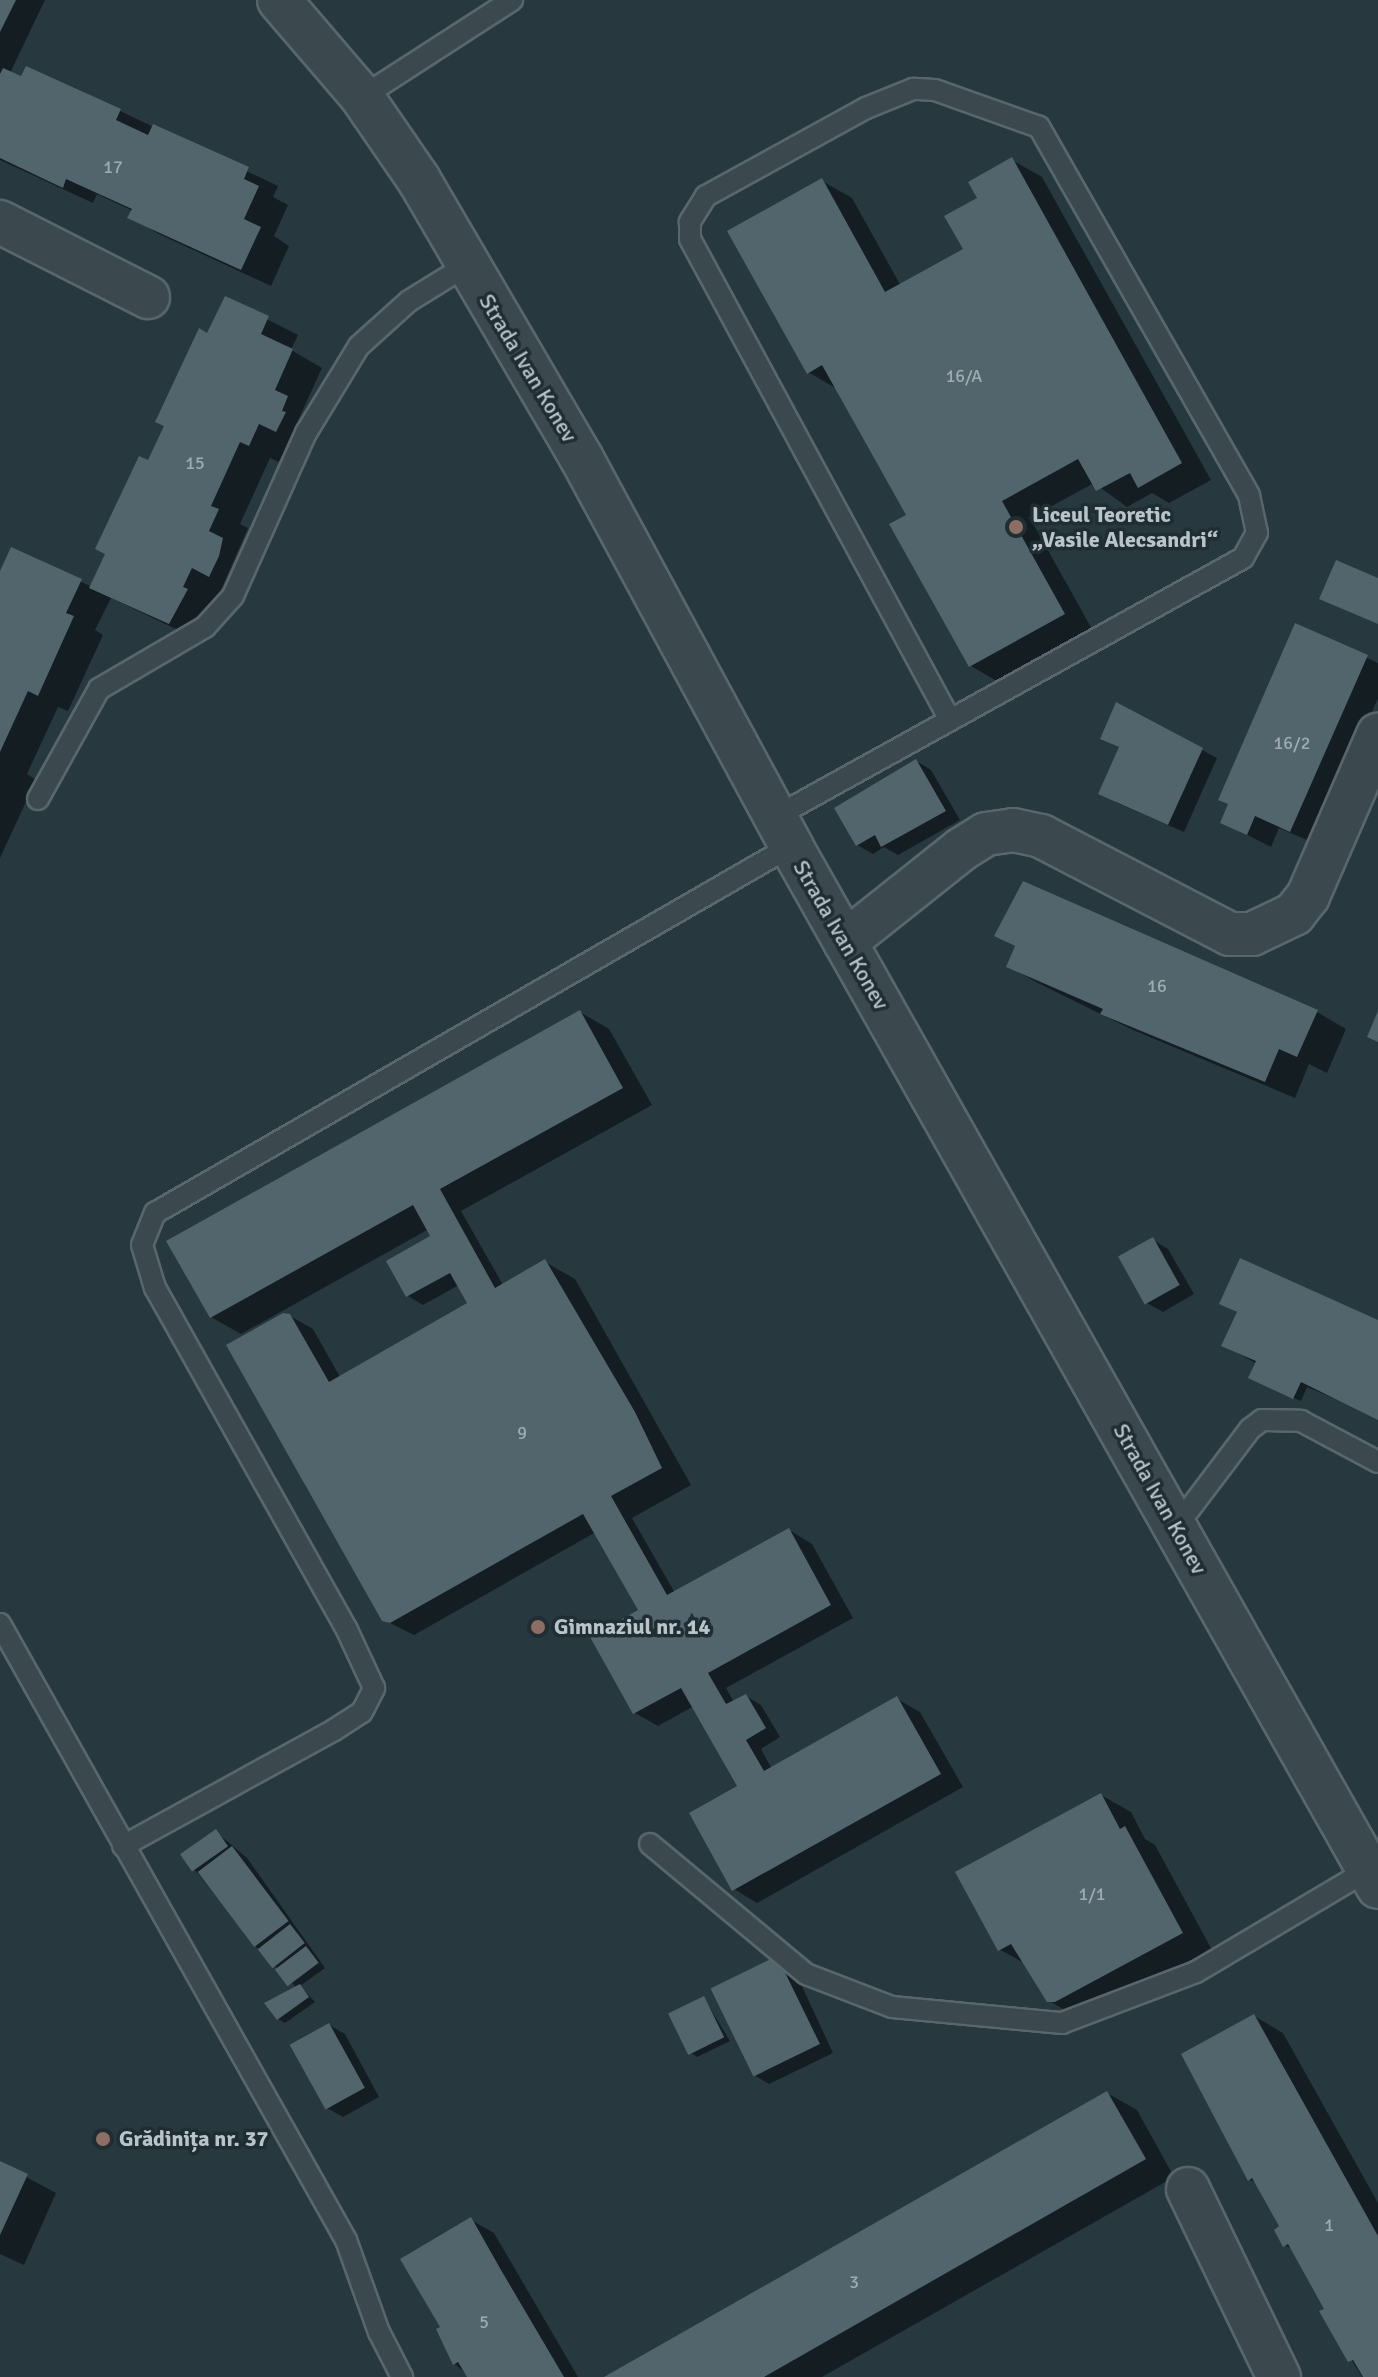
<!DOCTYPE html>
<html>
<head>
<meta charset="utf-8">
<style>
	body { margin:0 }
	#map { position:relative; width:1378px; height:2377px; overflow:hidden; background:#27383f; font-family:Signika,sans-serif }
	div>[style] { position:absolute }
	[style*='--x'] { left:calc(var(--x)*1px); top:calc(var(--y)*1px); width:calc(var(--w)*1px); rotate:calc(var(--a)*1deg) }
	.shadow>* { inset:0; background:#0007 }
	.building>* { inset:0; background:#52656c; transform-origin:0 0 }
	.roads { filter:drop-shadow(2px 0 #59666d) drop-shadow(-2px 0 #59666d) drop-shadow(0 2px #59666d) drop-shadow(0 -2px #59666d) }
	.lane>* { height:20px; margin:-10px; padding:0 10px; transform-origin:10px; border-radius:10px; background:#3b494f }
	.street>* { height:42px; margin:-21px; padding:0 21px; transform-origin:21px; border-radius:21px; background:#3b494f }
	.dots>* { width:22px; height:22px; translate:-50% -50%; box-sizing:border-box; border:4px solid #202e34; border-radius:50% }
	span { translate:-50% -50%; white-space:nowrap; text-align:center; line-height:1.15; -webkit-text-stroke:7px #202e34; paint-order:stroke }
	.number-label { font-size:18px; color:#9eacb2 }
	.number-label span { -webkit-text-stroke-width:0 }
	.street-label { font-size:22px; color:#b8c3ca }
	.poi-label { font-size:22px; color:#b8c3ca; font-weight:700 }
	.left { translate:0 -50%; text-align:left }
</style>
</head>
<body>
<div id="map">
	<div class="shadow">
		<i style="clip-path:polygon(0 0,45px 0,10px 73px,120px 111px,278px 186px,273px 197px,288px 205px,274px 236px,289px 246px,271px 286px,159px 234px,130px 217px,133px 211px,97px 194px,93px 203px,0 160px)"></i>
		<i style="clip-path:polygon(1012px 160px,1042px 177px,1211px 480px,1169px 503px,1152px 493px,1127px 507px,1094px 483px,1030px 518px,1093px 631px,1000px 683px,971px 666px,909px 516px,839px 390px,808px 372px,822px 181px,852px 198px,901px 286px,966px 250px,979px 199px)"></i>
		<i style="clip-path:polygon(226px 298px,298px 335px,291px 350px,322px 368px,279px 462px,270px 458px,240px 524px,248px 528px,199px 640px,111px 598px,95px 630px,103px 635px,68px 711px,58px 707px,27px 774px,36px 780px,0 858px,0 576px,12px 549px,92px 587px)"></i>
		<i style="clip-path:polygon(1296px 625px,1378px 663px,1378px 698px,1314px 843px,1279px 828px,1271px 847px,1222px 822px)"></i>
		<i style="clip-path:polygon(1103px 738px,1202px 750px,1217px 758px,1184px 832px,1115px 802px,1121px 748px)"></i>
		<i style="clip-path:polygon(916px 761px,931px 770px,960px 820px,898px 855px,884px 847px,873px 854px,857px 845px)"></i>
		<i style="clip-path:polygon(996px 936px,1317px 1012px,1346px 1029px,1327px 1073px,1309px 1064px,1295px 1098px,1133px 1030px,1038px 983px,1008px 966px,1016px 947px)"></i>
		<i style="clip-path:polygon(580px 1012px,609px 1029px,652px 1105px,461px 1211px,503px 1285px,545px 1262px,575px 1279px,691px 1485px,632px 1518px,675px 1593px,789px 1530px,812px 1544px,853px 1618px,726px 1688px,734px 1702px,746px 1696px,761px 1705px,780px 1737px,761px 1749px,772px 1769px,897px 1699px,920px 1712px,963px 1787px,757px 1903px,734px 1889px,742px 1786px,694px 1706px,658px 1726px,635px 1713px,642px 1611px,596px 1532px,414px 1635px,384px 1620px,305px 1485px,290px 1316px,313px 1329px,340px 1377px,471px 1303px,459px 1285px,423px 1305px,408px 1296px,433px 1237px,429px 1229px,241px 1334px,211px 1317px)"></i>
		<i style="clip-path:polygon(1153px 1240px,1168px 1249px,1194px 1294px,1163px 1312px,1147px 1303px)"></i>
		<i style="clip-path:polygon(1221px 1303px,1378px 1322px,1378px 1417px,1307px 1387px,1301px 1401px,1258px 1382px,1257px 1364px,1224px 1345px,1238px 1313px)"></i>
		<i style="clip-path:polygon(1101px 1795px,1131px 1812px,1145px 1839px,1155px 1845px,1212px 1950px,1078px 2018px,1048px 2000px,1026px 1964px,999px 1949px)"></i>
		<i style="clip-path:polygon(216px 1832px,247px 1858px,325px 1968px,300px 1986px,315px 2002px,285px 2023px,278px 2019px,297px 1988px,256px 1947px,184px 1856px)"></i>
		<i style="clip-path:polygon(777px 1958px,793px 1967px,833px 2053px,769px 2084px,754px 2075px)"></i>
		<i style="clip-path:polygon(704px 1998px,730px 2041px,697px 2057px,690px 2052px)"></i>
		<i style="clip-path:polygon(1254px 2016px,1283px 2033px,1378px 2203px,1378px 2377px,1362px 2377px,1322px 2312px,1327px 2309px,1295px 2251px,1285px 2245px,1282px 2227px,1257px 2184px,1249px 2179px)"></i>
		<i style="clip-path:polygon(329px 2025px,345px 2034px,379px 2097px,343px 2117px,327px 2108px)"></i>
		<i style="clip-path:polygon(1107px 2093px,1137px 2110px,1174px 2177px,822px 2377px,608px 2377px)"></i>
		<i style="clip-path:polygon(0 2163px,56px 2193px,24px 2265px,0 2254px)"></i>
		<i style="clip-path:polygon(471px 2220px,494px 2233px,578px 2377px,470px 2377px,455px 2364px)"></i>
	</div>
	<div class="building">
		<i style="clip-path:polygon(0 0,16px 0,0 32px)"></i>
		<i style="clip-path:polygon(26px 66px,121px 109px,116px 120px,148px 135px,153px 124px,249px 167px,244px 179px,259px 186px,244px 219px,261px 227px,241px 270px,127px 218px,132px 209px,66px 179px,63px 188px,0 158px,0 74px,3px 68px,21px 76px)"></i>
		<i style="clip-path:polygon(1012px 157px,1182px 463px,1138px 488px,1130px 473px,1096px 491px,1078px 459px,1002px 501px,1065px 614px,969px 667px,889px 524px,906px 515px,822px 365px,807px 374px,727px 231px,822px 178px,885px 292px,963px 249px,944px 216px,977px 198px,968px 182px)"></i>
		<i style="clip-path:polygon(225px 296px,269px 316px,261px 334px,293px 349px,275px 390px,288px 396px,282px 411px,286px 412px,276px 432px,259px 424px,249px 446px,240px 442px,211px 506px,219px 509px,209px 531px,223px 538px,219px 556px,209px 577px,192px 568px,183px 587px,188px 589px,169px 624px,89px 588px,105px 554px,95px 549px,139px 456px,148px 460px,164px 426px,155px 422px,199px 328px,207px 333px)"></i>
		<i style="clip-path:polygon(11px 547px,82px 579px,66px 613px,74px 616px,38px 696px,28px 691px,0 752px,0 571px)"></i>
		<i style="clip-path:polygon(1336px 560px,1378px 578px,1378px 624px,1319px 599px)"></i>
		<i style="clip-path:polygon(1295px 623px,1368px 655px,1290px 832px,1255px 816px,1247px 835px,1220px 823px,1228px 804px,1218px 800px)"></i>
		<i style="clip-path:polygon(1116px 702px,1203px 748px,1168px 825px,1098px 794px,1119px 747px,1100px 739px)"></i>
		<i style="clip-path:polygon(916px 759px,946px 811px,881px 847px,875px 835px,856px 846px,834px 808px)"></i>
		<i style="clip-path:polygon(1023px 881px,1318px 1010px,1297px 1057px,1279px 1049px,1265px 1082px,1100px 1014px,1103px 1009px,1006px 967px,1015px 946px,994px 936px)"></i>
		<i style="clip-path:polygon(580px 1010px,623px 1088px,440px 1189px,495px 1288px,545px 1259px,635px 1412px,662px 1468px,611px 1496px,667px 1595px,789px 1528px,831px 1605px,708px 1673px,726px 1704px,746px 1694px,766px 1728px,746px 1740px,764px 1771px,897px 1696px,941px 1774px,732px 1891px,689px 1813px,737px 1786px,681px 1688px,633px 1714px,590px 1637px,638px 1610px,583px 1514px,390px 1623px,382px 1621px,226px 1345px,283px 1313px,290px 1314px,329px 1382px,467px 1303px,450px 1273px,406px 1297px,386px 1261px,430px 1236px,413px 1205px,210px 1318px,166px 1241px)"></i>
		<i style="clip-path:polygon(1378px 1011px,1378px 1042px,1367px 1037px)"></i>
		<i style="left:1153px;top:1237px;width:55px;height:40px;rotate:61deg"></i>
		<i style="clip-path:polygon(1240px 1258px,1378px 1320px,1378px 1420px,1301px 1382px,1293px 1399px,1248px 1378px,1256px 1361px,1221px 1346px,1237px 1312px,1219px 1304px)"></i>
		<i style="clip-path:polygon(1101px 1793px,1120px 1829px,1125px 1826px,1183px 1933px,1055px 2002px,1047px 2002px,1011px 1944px,998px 1951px,955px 1872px)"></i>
		<i style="left:216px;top:1829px;width:21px;height:44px;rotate:55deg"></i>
		<i style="left:232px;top:1846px;width:94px;height:43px;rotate:53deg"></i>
		<i style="left:290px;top:1924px;width:24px;height:41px;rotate:52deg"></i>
		<i style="left:306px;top:1946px;width:21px;height:39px;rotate:53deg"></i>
		<i style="left:777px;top:1956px;width:98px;height:74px;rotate:64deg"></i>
		<i style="clip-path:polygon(300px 1984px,309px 1997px,277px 2020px,264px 2003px)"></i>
		<i style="left:704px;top:1996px;width:46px;height:40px;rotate:64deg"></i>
		<i style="clip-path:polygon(1254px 2014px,1378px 2236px,1378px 2377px,1363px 2377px,1353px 2360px,1348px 2362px,1319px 2311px,1324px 2309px,1288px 2244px,1283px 2247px,1274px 2230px,1279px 2226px,1252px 2178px,1248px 2181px,1181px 2054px)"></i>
		<i style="left:329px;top:2023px;width:74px;height:45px;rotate:61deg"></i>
		<i style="clip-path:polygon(1107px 2091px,1146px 2159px,764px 2377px,604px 2377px)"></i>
		<i style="clip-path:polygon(0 2161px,28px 2174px,0 2235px)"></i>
		<i style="clip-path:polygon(471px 2217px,501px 2270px,564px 2377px,467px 2377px,458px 2362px,453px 2365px,436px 2329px,440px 2327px,400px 2259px)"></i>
	</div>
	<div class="roads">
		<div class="lane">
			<i style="--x:362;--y:97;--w:179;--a:-32.9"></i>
			<i style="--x:38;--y:799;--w:126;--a:-61"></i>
			<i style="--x:99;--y:689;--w:123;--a:-30.3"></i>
			<i style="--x:205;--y:627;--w:42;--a:-47.9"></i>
			<i style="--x:233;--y:596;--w:179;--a:-65.9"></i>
			<i style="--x:306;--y:433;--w:102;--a:-58.7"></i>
			<i style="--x:359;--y:346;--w:67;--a:-42"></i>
			<i style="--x:409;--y:301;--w:68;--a:-31.8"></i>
			<i style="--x:775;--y:817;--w:535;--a:-28.96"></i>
			<i style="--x:1243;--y:558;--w:29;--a:-61"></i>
			<i style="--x:1257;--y:533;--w:39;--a:-102"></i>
			<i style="--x:1249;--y:495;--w:424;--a:-119.7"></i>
			<i style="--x:1039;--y:127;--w:110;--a:-160.4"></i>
			<i style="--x:935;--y:90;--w:22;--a:-177"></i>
			<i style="--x:913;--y:89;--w:51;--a:158"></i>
			<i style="--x:866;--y:108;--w:183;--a:151.2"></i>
			<i style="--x:706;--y:196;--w:31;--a:122"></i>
			<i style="--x:690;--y:222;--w:17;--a:90"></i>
			<i style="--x:690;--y:239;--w:545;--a:61.6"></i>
			<i style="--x:1176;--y:1527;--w:123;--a:-52.9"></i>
			<i style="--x:1250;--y:1429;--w:15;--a:-37"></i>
			<i style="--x:1262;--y:1420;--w:39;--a:1"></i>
			<i style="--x:1301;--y:1421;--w:87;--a:28"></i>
			<i style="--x:0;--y:1624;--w:707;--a:60.68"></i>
			<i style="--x:346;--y:2240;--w:98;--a:70.3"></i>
			<i style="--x:379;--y:2332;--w:51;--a:62.9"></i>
			<i style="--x:650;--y:1844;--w:203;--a:39.8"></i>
			<i style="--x:806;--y:1974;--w:92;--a:21"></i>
			<i style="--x:892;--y:2007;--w:171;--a:5.4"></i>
			<i style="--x:1062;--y:2023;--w:143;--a:-20.8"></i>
			<i style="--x:1196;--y:1972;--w:200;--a:-30.7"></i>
			<i style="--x:123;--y:1846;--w:241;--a:-28.8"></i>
			<i style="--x:334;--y:1730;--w:33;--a:-33"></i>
			<i style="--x:362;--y:1712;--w:27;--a:-63"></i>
			<i style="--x:374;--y:1688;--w:64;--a:-115"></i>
			<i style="--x:347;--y:1630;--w:392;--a:-119.3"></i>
			<i style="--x:155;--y:1288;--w:45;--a:-106.8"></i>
			<i style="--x:142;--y:1245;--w:35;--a:-68"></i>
			<i style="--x:155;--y:1213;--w:734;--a:-29.99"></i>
		</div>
		<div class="street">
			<i style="--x:279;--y:0;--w:128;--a:49.4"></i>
			<i style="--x:362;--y:97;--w:101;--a:55.5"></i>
			<i style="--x:419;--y:180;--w:323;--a:59.7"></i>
			<i style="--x:582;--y:459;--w:440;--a:61.6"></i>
			<i style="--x:791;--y:846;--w:1195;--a:60.58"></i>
			<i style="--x:0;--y:222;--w:166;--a:26.9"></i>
			<i style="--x:845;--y:942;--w:149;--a:-38.5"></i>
			<i style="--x:962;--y:849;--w:28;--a:-32"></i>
			<i style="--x:986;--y:834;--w:27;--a:-8"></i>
			<i style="--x:1013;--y:830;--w:29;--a:12"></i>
			<i style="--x:1041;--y:836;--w:213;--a:27.4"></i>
			<i style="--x:1230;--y:934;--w:22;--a:0"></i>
			<i style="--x:1252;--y:934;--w:47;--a:-25.5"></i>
			<i style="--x:1294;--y:914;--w:23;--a:-52"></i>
			<i style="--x:1308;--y:896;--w:176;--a:-66.5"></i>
			<i style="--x:1188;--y:2189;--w:209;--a:64.2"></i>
		</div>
	</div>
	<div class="dots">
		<i style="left:1016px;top:527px;background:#8d6e63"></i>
		<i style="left:538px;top:1627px;background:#8d6e63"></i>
		<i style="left:103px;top:2139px;background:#8d6e63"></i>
	</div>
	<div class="number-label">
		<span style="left:113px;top:167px">17</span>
		<span style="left:964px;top:376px">16/A</span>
		<span style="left:195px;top:463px">15</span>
		<span style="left:1292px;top:743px">16/2</span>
		<span style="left:1157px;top:986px">16</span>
		<span style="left:522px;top:1433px">9</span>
		<span style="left:1092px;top:1894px">1/1</span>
		<span style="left:1329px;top:2225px">1</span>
		<span style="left:854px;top:2282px">3</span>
		<span style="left:484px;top:2322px">5</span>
	</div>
	<div class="street-label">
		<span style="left:528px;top:368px;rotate:59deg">Strada Ivan Konev</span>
		<span style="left:841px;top:935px;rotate:60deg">Strada Ivan Konev</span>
		<span style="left:1160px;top:1499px;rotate:61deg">Strada Ivan Konev</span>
	</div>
	<div class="poi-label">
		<span class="left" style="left:1032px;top:527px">Liceul Teoretic<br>„Vasile Alecsandri“</span>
		<span class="left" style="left:554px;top:1627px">Gimnaziul nr. 14</span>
		<span class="left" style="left:119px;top:2139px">Grădinița nr. 37</span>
	</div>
</div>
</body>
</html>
